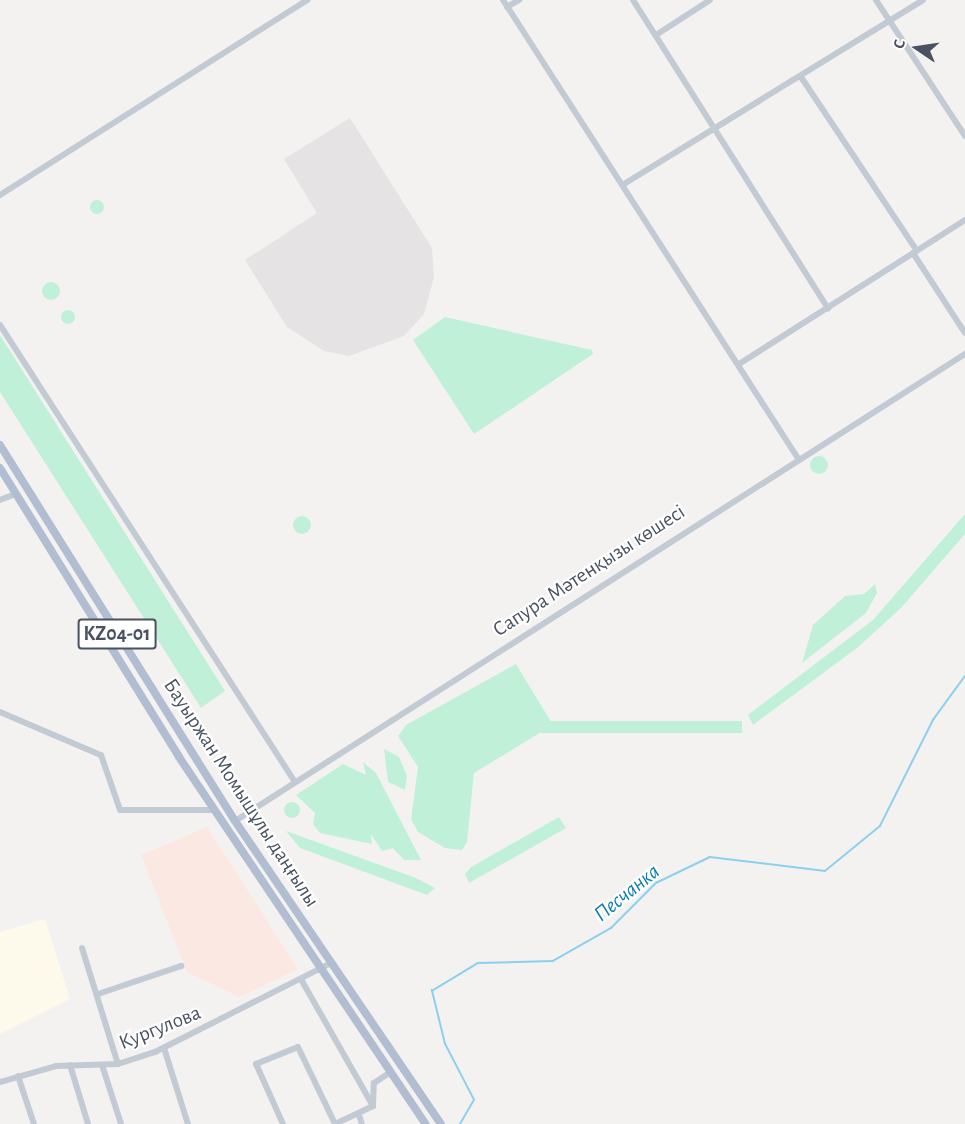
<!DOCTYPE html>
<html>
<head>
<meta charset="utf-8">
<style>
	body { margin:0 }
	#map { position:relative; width:965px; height:1124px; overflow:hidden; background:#f4f2f1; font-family:"Alegreya Sans",sans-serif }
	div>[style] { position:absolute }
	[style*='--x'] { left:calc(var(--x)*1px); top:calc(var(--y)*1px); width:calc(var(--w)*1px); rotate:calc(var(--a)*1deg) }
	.commercial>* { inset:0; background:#fdfaec }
	.education>* { inset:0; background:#e5e3e3 }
	.medical>* { inset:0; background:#fce8e3 }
	.green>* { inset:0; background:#c0f1d8; transform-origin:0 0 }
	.round { border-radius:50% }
	.stream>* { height:1.5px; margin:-0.75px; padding:0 0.75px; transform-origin:0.75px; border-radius:0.75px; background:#8cd0ef }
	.minor>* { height:6px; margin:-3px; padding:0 3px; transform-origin:3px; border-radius:3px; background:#c2cad3 }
	.major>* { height:8px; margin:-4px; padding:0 4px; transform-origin:4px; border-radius:4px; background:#b1bdd0 }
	span { translate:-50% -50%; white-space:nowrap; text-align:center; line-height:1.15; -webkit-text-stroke:4.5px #fff; paint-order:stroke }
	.shield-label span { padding:2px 4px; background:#fff; border:2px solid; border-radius:4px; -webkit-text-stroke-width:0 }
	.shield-label { font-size:20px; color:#485260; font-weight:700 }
	.street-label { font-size:21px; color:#485260 }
	.water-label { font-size:22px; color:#097db2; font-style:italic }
	.north { position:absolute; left:887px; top:18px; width:60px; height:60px; -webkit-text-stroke:4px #fff; paint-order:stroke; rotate:283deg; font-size:16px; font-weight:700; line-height:24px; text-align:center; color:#485260 }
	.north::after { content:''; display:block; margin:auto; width:21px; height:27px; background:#485260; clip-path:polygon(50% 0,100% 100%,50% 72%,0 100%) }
</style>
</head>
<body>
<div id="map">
	<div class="commercial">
		<i style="clip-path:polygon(45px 919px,70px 999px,0 1034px,0 932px)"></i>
	</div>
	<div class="education">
		<i style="clip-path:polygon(350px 118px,432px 248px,434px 277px,424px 314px,404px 336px,349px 356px,324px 351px,287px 327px,245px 260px,317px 213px,284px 159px)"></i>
	</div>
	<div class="medical">
		<i style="clip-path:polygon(207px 827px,298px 969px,239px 997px,187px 972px,141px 855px)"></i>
	</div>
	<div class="green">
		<i class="round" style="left:90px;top:200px;width:14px;height:14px"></i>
		<i class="round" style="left:42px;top:282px;width:18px;height:18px"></i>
		<i class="round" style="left:61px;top:310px;width:14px;height:14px"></i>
		<i style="clip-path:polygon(445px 317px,592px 350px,593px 354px,474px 434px,413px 340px)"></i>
		<i style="clip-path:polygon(0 335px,225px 691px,201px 708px,0 392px)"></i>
		<i class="round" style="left:810px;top:456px;width:18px;height:18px"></i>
		<i style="clip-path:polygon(965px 514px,965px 534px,901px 608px,857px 648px,753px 725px,748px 715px,873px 620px)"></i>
		<i class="round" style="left:293px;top:516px;width:18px;height:18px"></i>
		<i style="clip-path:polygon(875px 584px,877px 593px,866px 613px,802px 663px,813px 625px,845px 596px,864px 594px)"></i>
		<i style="clip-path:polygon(516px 664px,553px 725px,474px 773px,467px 842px,462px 850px,445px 848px,418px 832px,411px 819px,418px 767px,398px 736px,406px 725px)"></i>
		<i style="left:742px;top:721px;width:12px;height:201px;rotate:90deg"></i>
		<i style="clip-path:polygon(384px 749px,399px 757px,407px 776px,405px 790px,388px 782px)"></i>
		<i style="clip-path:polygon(363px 762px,376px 773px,421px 860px,404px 860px,393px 848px,382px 851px,371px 834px,372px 844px,320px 833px,313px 824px,315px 813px,296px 795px,343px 764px,366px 775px)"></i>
		<i class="round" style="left:284px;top:802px;width:16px;height:16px"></i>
		<i style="clip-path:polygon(559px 817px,566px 828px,469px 883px,465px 874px,471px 867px)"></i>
		<i style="clip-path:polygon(286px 831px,416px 878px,435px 888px,427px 895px,300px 848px)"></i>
	</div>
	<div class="stream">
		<i style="--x:460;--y:1124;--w:28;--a:-60"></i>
		<i style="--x:474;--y:1100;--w:63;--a:-117.4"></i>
		<i style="--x:445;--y:1044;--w:55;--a:-103.8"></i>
		<i style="--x:432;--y:991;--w:54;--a:-31.3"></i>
		<i style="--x:478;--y:963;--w:75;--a:-1.5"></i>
		<i style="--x:553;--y:961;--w:67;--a:-29.6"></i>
		<i style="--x:611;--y:928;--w:64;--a:-45"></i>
		<i style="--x:656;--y:883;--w:60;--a:-25.7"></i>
		<i style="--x:710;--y:857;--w:116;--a:6.9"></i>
		<i style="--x:825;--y:871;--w:71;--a:-39.3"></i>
		<i style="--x:880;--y:826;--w:119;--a:-63.4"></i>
		<i style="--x:933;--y:720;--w:54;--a:-54"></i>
	</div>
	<div class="minor">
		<i style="--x:503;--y:0;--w:547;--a:57.24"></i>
		<i style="--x:633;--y:0;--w:365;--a:57.7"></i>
		<i style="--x:876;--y:0;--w:163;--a:56.8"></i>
		<i style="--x:507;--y:7;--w:14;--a:-30"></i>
		<i style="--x:656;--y:35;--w:64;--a:-32.9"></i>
		<i style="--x:801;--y:77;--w:209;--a:56.3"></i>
		<i style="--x:624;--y:184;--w:351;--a:-31.6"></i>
		<i style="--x:0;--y:195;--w:364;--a:-32.4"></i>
		<i style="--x:913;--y:253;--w:95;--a:57"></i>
		<i style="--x:0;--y:325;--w:544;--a:57.16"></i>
		<i style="--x:739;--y:364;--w:268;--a:-32.5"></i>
		<i style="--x:0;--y:500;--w:17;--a:-21"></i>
		<i style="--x:0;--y:712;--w:110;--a:23.1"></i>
		<i style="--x:101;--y:755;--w:58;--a:70.9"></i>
		<i style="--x:120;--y:810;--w:94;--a:0"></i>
		<i style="--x:235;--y:821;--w:867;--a:-32.61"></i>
		<i style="--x:82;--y:948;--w:121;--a:72.8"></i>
		<i style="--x:302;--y:981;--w:144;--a:60.4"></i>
		<i style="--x:373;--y:1106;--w:42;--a:154.7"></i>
		<i style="--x:98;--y:994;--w:88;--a:-18.6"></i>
		<i style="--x:164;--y:1048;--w:80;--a:72.5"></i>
		<i style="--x:70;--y:1065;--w:62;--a:73"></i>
		<i style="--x:102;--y:1065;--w:62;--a:72.1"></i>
		<i style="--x:18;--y:1076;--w:51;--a:71.6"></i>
		<i style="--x:0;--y:1082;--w:58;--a:-15.9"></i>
		<i style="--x:56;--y:1066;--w:62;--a:-1.8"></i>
		<i style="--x:118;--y:1064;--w:39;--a:-18"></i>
		<i style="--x:155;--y:1052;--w:197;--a:-26.8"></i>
		<i style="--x:373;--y:1106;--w:23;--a:-88"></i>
		<i style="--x:374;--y:1083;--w:20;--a:-33"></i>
		<i style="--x:359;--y:1115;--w:9;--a:72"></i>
		<i style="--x:283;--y:1124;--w:66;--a:-114.2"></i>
		<i style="--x:256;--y:1064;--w:45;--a:-22"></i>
		<i style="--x:298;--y:1047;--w:85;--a:64.3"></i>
	</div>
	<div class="major">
		<i style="--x:0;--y:445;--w:443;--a:58"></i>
		<i style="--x:235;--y:821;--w:366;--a:55.8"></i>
		<i style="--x:0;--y:468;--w:340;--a:58.2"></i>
		<i style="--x:179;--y:757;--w:442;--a:56.1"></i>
	</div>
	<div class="shield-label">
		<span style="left:117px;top:634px">KZ04-01</span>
	</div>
	<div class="street-label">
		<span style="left:589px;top:571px;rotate:-33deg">Сапура Мәтенқызы көшесі</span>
		<span style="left:241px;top:793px;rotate:57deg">Бауыржан Момышұлы даңғылы</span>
		<span style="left:160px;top:1028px;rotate:-22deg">Кургулова</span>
	</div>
	<div class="water-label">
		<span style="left:627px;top:893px;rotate:-39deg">Песчанка</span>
	</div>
	<div class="north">С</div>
</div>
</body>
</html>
